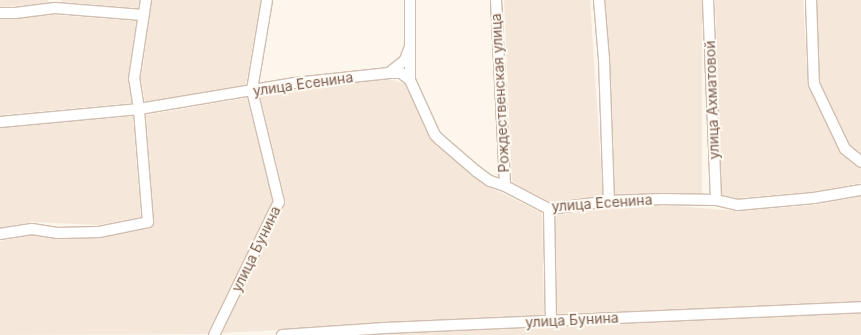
<!DOCTYPE html>
<html>
<head>
<meta charset="utf-8">
<style>
	body { margin:0 }
	#map { position:relative; width:861px; height:335px; overflow:hidden; background:#fdf6ec; font-family:Inter,sans-serif }
	div>[style] { position:absolute }
	[style*='--x'] { left:calc(var(--x)*1px); top:calc(var(--y)*1px); width:calc(var(--w)*1px); rotate:calc(var(--a)*1deg) }
	.residential>* { inset:0; background:#f5e8da; transform-origin:0 0 }
	.roads { filter:drop-shadow(1px 0 #d1beb0) drop-shadow(-1px 0 #d1beb0) drop-shadow(0 1px #d1beb0) drop-shadow(0 -1px #d1beb0) }
	.minor>* { height:10px; margin:-5px; padding:0 5px; transform-origin:5px; border-radius:5px; background:#fff }
	span { translate:-50% -50%; white-space:nowrap; text-align:center; line-height:1.15; -webkit-text-stroke:4px #fffaf3; paint-order:stroke }
	.street-label { font-size:14px; color:#7a5c4d }
</style>
</head>
<body>
<div id="map">
	<div class="residential">
		<i style="clip-path:polygon(0 0,48px 0,49px 3px,0 7px)"></i>
		<i style="clip-path:polygon(61px 0,139px 0,138px 8px,61px 2px)"></i>
		<i style="clip-path:polygon(152px 0,261px 0,246px 85px,145px 102px,141px 79px)"></i>
		<i style="clip-path:polygon(504px 0,590px 0,603px 196px,550px 202px,512px 182px)"></i>
		<i style="left:603px;top:0;width:99px;height:195px"></i>
		<i style="clip-path:polygon(715px 0,803px 0,808px 85px,840px 153px,861px 170px,861px 183px,813px 192px,737px 198px,722px 195px)"></i>
		<i style="clip-path:polygon(816px 0,861px 0,861px 153px,850px 145px,820px 82px)"></i>
		<i style="clip-path:polygon(55px 15px,136px 21px,128px 79px,132px 103px,0 115px,0 17px)"></i>
		<i style="clip-path:polygon(389px 79px,405px 84px,436px 145px,487px 186px,542px 213px,544px 315px,222px 333px,286px 202px,260px 96px,296px 90px)"></i>
		<i style="clip-path:polygon(247px 98px,273px 201px,207px 334px,0 335px,0 241px,32px 235px,99px 238px,150px 228px,154px 222px,146px 115px)"></i>
		<i style="clip-path:polygon(133px 116px,141px 217px,99px 225px,32px 222px,0 228px,0 128px)"></i>
		<i style="clip-path:polygon(861px 196px,861px 303px,557px 314px,555px 215px,610px 208px,663px 205px,738px 211px,815px 205px)"></i>
		<i style="clip-path:polygon(861px 313px,861px 335px,368px 335px,385px 334px)"></i>
	</div>
	<div class="roads">
		<div class="minor">
			<i style="--x:410;--y:0;--w:80;--a:90"></i>
			<i style="--x:496;--y:0;--w:186;--a:87.2"></i>
			<i style="--x:599;--y:0;--w:59;--a:85.2"></i>
			<i style="--x:604;--y:59;--w:142;--a:88"></i>
			<i style="--x:708;--y:0;--w:200;--a:87.7"></i>
			<i style="--x:811;--y:0;--w:84;--a:88"></i>
			<i style="--x:814;--y:84;--w:72;--a:64.5"></i>
			<i style="--x:845;--y:149;--w:21;--a:39"></i>
			<i style="--x:0;--y:13;--w:15;--a:0"></i>
			<i style="--x:15;--y:13;--w:40;--a:-7.1"></i>
			<i style="--x:55;--y:8;--w:88;--a:4.5"></i>
			<i style="--x:389;--y:73;--w:21;--a:-39"></i>
			<i style="--x:405;--y:60;--w:12;--a:-70"></i>
			<i style="--x:0;--y:122;--w:140;--a:-5.3"></i>
			<i style="--x:139;--y:109;--w:158;--a:-9.5"></i>
			<i style="--x:295;--y:83;--w:95;--a:-6.1"></i>
			<i style="--x:389;--y:73;--w:12;--a:0"></i>
			<i style="--x:401;--y:73;--w:11;--a:38"></i>
			<i style="--x:410;--y:80;--w:60;--a:65.6"></i>
			<i style="--x:435;--y:135;--w:7;--a:45"></i>
			<i style="--x:440;--y:140;--w:48;--a:40.7"></i>
			<i style="--x:476;--y:171;--w:17;--a:36"></i>
			<i style="--x:490;--y:181;--w:16;--a:18"></i>
			<i style="--x:505;--y:186;--w:50;--a:27.6"></i>
			<i style="--x:549;--y:209;--w:61;--a:-7.6"></i>
			<i style="--x:609;--y:201;--w:54;--a:-2.1"></i>
			<i style="--x:663;--y:199;--w:53;--a:1.1"></i>
			<i style="--x:716;--y:200;--w:22;--a:13"></i>
			<i style="--x:737;--y:205;--w:77;--a:-5.2"></i>
			<i style="--x:814;--y:198;--w:48;--a:-9.7"></i>
			<i style="--x:549;--y:209;--w:112;--a:89"></i>
			<i style="--x:0;--y:234;--w:32;--a:-9"></i>
			<i style="--x:32;--y:229;--w:25;--a:9"></i>
			<i style="--x:57;--y:233;--w:42;--a:-1.4"></i>
			<i style="--x:99;--y:232;--w:50;--a:-11.5"></i>
			<i style="--x:148;--y:222;--w:113;--a:-94.6"></i>
			<i style="--x:139;--y:109;--w:30;--a:-99"></i>
			<i style="--x:134;--y:79;--w:80;--a:-81.4"></i>
			<i style="--x:214;--y:335;--w:148;--a:-64"></i>
			<i style="--x:279;--y:202;--w:115;--a:-103.6"></i>
			<i style="--x:252;--y:90;--w:91;--a:-80.5"></i>
			<i style="--x:282;--y:335;--w:103;--a:-3.9"></i>
			<i style="--x:385;--y:328;--w:476;--a:-2.5"></i>
		</div>
	</div>
	<div class="street-label">
		<span style="left:303px;top:84px;rotate:-8deg">улица Есенина</span>
		<span style="left:500px;top:93px;rotate:-93deg">Рождественская улица</span>
		<span style="left:712px;top:100px;rotate:-92deg">улица Ахматовой</span>
		<span style="left:602px;top:203px;rotate:-4deg">улица Есенина</span>
		<span style="left:256px;top:249px;rotate:-64deg">улица Бунина</span>
		<span style="left:572px;top:320px;rotate:-3deg">улица Бунина</span>
	</div>
</div>
</body>
</html>
